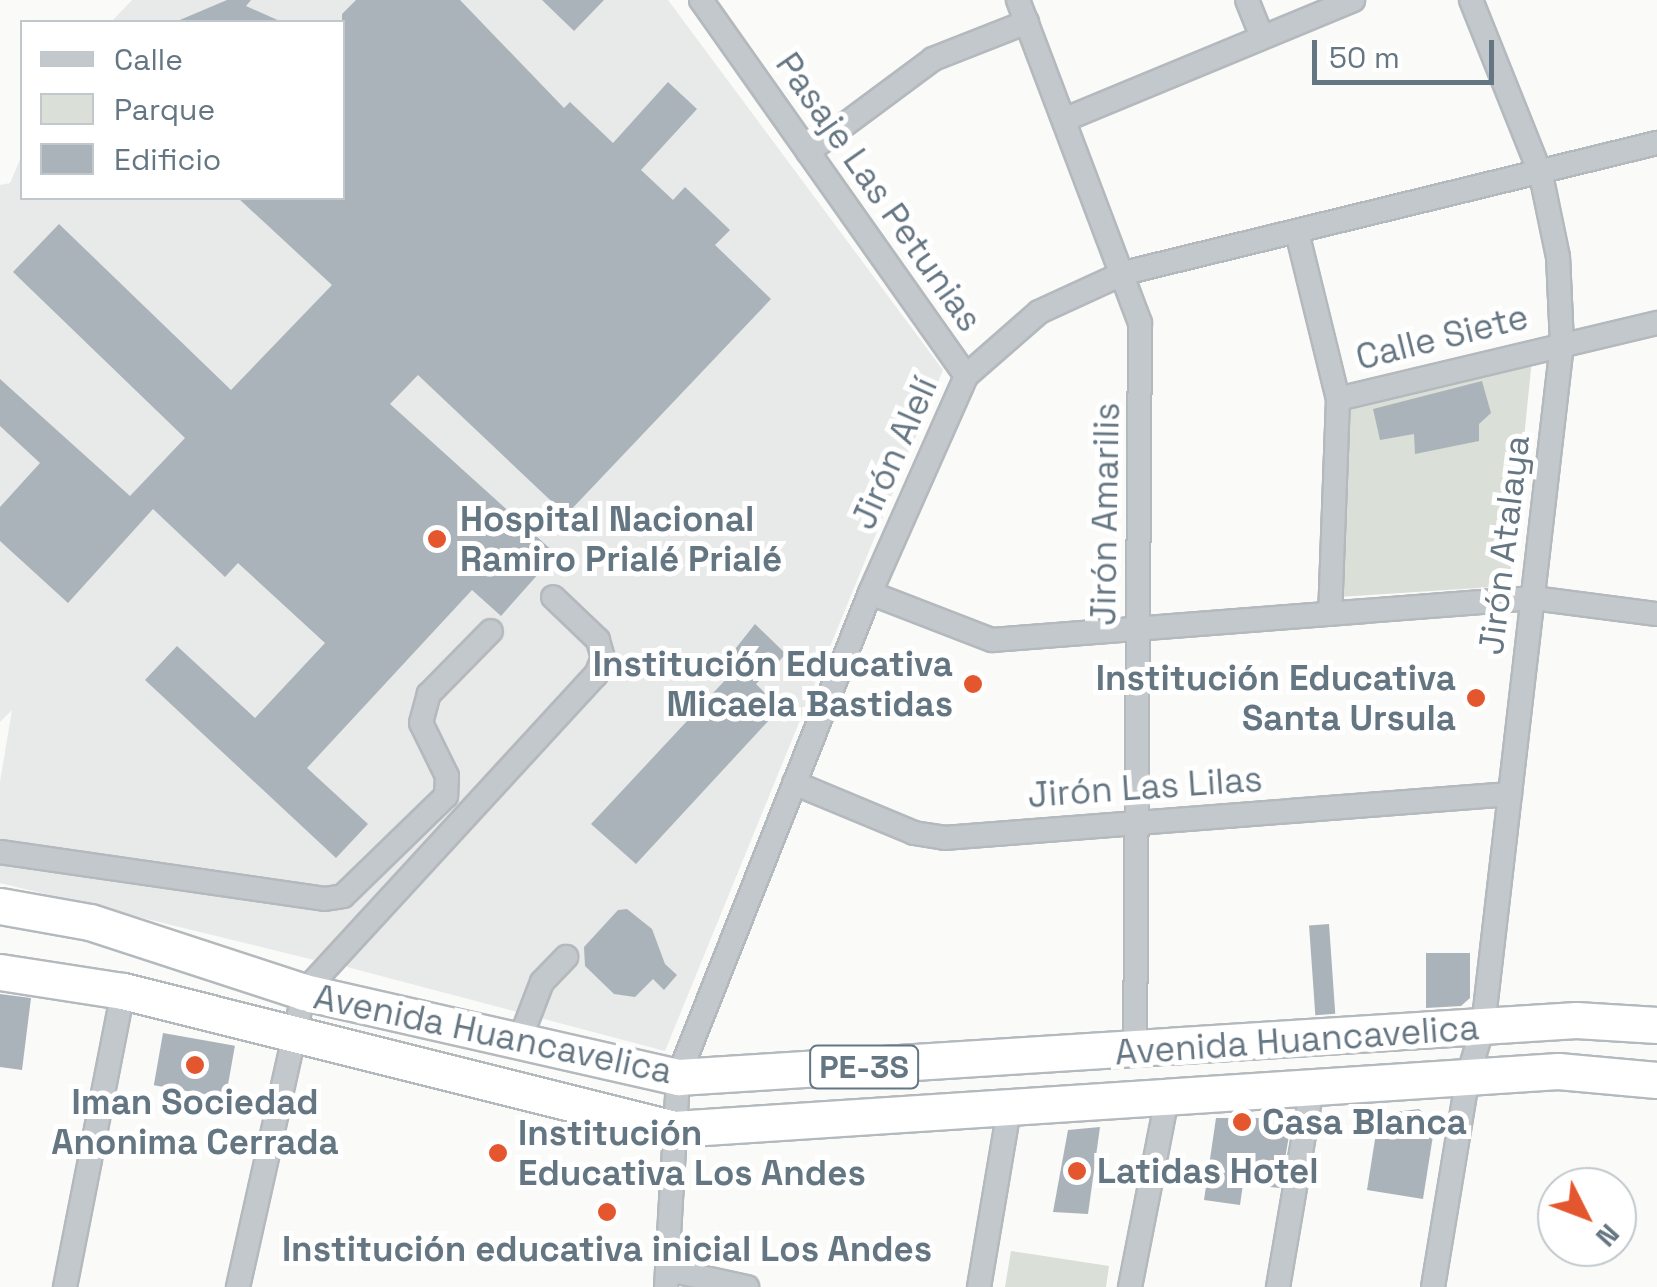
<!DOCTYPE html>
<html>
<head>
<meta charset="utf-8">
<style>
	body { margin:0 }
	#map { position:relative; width:1657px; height:1287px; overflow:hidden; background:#fafaf8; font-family:"Space Grotesk",sans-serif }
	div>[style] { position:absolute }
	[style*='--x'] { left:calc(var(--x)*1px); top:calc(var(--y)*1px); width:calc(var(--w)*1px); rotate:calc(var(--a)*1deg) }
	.built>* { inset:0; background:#e8e9e9 }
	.green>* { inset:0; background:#dadfd7 }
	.building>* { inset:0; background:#aab3b9; transform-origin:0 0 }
	.roads { filter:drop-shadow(2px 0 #b4b9bd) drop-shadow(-2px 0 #b4b9bd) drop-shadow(0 2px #b4b9bd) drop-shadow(0 -2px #b4b9bd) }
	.minor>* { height:22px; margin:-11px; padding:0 11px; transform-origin:11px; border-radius:11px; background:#c3c8cc }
	.highway>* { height:35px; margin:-17.5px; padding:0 17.5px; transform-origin:17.5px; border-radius:17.5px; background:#fff }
	.dots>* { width:28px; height:28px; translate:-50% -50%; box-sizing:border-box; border:5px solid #fff; border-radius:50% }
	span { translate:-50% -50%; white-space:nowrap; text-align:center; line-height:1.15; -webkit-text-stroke:10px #fff; paint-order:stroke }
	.shield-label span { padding:2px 8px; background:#fff; border:2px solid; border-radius:8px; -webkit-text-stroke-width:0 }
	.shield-label { font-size:32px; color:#657683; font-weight:700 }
	.street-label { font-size:35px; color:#657683 }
	.poi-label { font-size:35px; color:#657683; font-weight:700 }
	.left { translate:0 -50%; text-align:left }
	.right { translate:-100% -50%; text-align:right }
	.legend { position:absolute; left:20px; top:20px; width:325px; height:180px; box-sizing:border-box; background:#fff; border:2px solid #c1c8cd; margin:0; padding:12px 18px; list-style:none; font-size:30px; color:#657683 }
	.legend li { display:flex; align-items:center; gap:20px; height:50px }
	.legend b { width:50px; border:2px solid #c1c8cd }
	.north { position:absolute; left:1537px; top:1167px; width:100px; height:100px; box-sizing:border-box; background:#fff; border:2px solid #c1c8cd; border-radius:50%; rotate:132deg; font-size:28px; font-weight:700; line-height:40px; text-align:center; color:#657683 }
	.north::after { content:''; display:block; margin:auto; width:35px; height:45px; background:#e4572e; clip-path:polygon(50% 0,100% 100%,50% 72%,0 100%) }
	.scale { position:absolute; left:1312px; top:40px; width:182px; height:45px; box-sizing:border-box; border:5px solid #657683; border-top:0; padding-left:12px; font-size:30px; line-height:35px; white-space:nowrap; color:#657683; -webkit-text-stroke:8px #fff; paint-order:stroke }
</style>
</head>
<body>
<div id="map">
	<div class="built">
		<i style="clip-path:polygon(132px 0,668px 0,943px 370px,665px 1051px,347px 967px,348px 952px,330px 945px,314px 960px,0 883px,0 782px,12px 710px,0 722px,0 185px,10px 183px,22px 155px,22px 198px,342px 198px,342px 22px,111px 22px)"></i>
	</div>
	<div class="green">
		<i style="clip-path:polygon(1532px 359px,1509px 586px,1338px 597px,1351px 408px)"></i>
		<i style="clip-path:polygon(1011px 1251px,1109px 1266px,1106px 1287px,1005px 1287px)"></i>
	</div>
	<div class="building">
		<i style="clip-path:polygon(227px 0,251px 0,246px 6px,282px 22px,175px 22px)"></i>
		<i style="clip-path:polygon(356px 0,460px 0,564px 108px,570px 102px,613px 143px,668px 82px,697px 109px,641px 170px,673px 200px,685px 187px,730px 230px,715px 245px,771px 299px,566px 515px,418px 375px,390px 404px,556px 554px,501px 616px,472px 590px,307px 768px,368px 824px,336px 858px,145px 680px,177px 646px,255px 718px,325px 643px,238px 563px,225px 577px,153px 509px,68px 603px,0 541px,0 507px,40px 463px,0 426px,0 379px,130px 496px,185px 438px,13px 272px,59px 224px,231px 390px,332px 285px,238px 198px,342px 198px,342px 14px)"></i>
		<i style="clip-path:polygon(542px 0,604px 0,574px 31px)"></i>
		<i style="clip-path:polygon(1482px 381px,1491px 413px,1479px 424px,1479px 441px,1415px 454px,1414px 434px,1380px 440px,1373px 409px)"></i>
		<i style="clip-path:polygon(755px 624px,786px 654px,756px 684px,767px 695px,757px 705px,771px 718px,636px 864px,591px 824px,729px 676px,720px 668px)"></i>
		<i style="clip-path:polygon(627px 909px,652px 929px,665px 964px,677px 975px,664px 990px,653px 979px,635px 997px,614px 994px,585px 966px,584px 947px,618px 910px)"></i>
		<i style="left:1329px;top:924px;width:90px;height:20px;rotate:86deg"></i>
		<i style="clip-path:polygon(1426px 953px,1470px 953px,1470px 998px,1461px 1006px,1426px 1008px)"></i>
		<i style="clip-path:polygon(0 994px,31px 998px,22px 1070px,0 1067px)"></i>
		<i style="left:163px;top:1033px;width:73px;height:53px;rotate:10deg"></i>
		<i style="clip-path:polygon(1419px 1109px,1435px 1123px,1423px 1199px,1367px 1190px,1379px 1114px)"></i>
		<i style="clip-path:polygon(1216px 1118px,1292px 1118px,1280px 1188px,1243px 1184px,1240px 1205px,1204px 1200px)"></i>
		<i style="clip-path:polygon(1100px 1127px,1088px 1214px,1053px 1212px,1068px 1130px)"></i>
	</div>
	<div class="roads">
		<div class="minor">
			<i style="--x:701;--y:0;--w:460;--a:54.8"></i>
			<i style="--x:1018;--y:0;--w:345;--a:69.3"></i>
			<i style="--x:1140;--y:323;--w:728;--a:90.39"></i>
			<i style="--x:1247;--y:0;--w:40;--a:68"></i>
			<i style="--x:1066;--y:119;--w:311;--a:-22.5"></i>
			<i style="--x:808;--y:152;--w:156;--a:-36.6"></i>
			<i style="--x:933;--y:59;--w:101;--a:-21.5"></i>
			<i style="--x:1297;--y:232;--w:172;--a:76.2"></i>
			<i style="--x:1338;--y:399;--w:215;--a:92.1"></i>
			<i style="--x:1338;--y:399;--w:328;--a:-13.4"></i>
			<i style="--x:870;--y:593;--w:131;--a:21.1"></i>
			<i style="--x:992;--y:640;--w:543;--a:-4.44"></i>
			<i style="--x:1533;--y:598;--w:125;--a:7.4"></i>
			<i style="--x:794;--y:783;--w:130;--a:22.6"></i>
			<i style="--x:914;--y:833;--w:30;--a:9"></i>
			<i style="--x:944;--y:838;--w:568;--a:-4.45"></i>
			<i style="--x:0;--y:852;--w:328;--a:8.2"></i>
			<i style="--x:325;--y:899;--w:18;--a:-9"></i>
			<i style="--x:343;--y:896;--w:144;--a:-44.2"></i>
			<i style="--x:446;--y:796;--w:20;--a:-87"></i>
			<i style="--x:447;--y:776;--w:59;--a:-116.1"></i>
			<i style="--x:421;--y:723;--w:30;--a:-75"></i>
			<i style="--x:429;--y:694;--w:88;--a:-45.5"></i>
			<i style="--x:519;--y:1042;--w:64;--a:-69"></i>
			<i style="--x:542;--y:982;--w:35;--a:-46"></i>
			<i style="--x:669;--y:1270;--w:80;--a:12.3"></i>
			<i style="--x:65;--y:1287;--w:302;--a:-78.9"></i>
			<i style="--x:238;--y:1287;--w:302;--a:-77.4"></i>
			<i style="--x:304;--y:992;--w:431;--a:-47.4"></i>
			<i style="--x:596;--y:675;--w:18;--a:-68"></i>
			<i style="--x:603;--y:658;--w:19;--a:-106"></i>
			<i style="--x:598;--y:640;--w:62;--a:-136.3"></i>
			<i style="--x:666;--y:1287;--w:210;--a:-86.7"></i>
			<i style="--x:678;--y:1077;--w:521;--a:-68.36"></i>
			<i style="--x:870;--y:593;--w:237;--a:-66.1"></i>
			<i style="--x:966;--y:376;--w:97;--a:-41.2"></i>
			<i style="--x:1039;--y:312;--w:94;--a:-24.6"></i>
			<i style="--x:1124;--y:273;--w:549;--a:-13.71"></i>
			<i style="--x:979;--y:1287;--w:181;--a:-80.4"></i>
			<i style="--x:1130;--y:1287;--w:193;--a:-78.9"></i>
			<i style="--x:1278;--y:1287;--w:202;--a:-80.3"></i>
			<i style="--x:1433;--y:1287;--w:214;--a:-80.6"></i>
			<i style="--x:1468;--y:1076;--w:51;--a:-73"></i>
			<i style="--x:1483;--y:1027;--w:688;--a:-83.4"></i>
			<i style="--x:1562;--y:344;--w:87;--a:-92.6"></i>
			<i style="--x:1558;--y:257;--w:84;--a:-101.7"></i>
			<i style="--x:1541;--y:175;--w:188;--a:-111.8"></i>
		</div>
		<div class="highway">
			<i style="--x:0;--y:906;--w:91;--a:10.1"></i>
			<i style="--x:90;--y:922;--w:225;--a:18.1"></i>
			<i style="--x:304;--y:992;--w:384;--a:12.8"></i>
			<i style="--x:678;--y:1077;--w:900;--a:-3.63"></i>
			<i style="--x:1576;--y:1020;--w:81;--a:3.5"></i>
			<i style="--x:0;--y:972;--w:124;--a:8.8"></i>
			<i style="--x:123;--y:991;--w:568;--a:14.06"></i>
			<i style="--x:674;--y:1129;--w:886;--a:-3.75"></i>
			<i style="--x:1558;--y:1071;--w:99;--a:5.2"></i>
		</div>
	</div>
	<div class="dots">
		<i style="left:437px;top:539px;background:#e4572e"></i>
		<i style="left:973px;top:684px;background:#e4572e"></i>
		<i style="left:1476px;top:698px;background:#e4572e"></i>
		<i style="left:195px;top:1065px;background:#e4572e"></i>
		<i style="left:1242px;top:1122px;background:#e4572e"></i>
		<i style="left:498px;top:1153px;background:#e4572e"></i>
		<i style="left:1077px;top:1171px;background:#e4572e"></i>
		<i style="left:607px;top:1212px;background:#e4572e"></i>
	</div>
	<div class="shield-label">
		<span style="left:864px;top:1067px">PE-3S</span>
	</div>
	<div class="street-label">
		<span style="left:879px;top:192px;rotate:55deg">Pasaje Las Petunias</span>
		<span style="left:1442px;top:337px;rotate:-14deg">Calle Siete</span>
		<span style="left:894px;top:453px;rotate:-66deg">Jirón Alelí</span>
		<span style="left:1105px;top:514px;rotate:-89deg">Jirón Amarilis</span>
		<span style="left:1504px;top:545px;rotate:-83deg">Jirón Atalaya</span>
		<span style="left:1145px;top:787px;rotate:-4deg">Jirón Las Lilas</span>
		<span style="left:493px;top:1034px;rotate:12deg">Avenida Huancavelica</span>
		<span style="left:1297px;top:1040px;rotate:-4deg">Avenida Huancavelica</span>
	</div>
	<div class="poi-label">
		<span class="left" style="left:460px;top:539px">Hospital Nacional<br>Ramiro Prialé Prialé</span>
		<span class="right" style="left:953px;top:684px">Institución Educativa<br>Micaela Bastidas</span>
		<span class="right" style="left:1456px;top:698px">Institución Educativa<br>Santa Ursula</span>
		<span style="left:195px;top:1122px">Iman Sociedad<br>Anonima Cerrada</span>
		<span class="left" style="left:1262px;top:1122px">Casa Blanca</span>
		<span class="left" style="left:518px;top:1153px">Institución<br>Educativa Los Andes</span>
		<span class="left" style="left:1097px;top:1171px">Latidas Hotel</span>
		<span style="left:607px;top:1249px">Institución educativa inicial Los Andes</span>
	</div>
	<ul class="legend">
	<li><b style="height:12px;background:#c3c8cc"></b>Calle</li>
	<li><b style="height:28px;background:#dadfd7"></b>Parque</li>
	<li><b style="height:28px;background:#aab3b9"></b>Edificio</li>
	</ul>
	<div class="north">N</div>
	<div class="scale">50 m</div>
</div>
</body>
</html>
